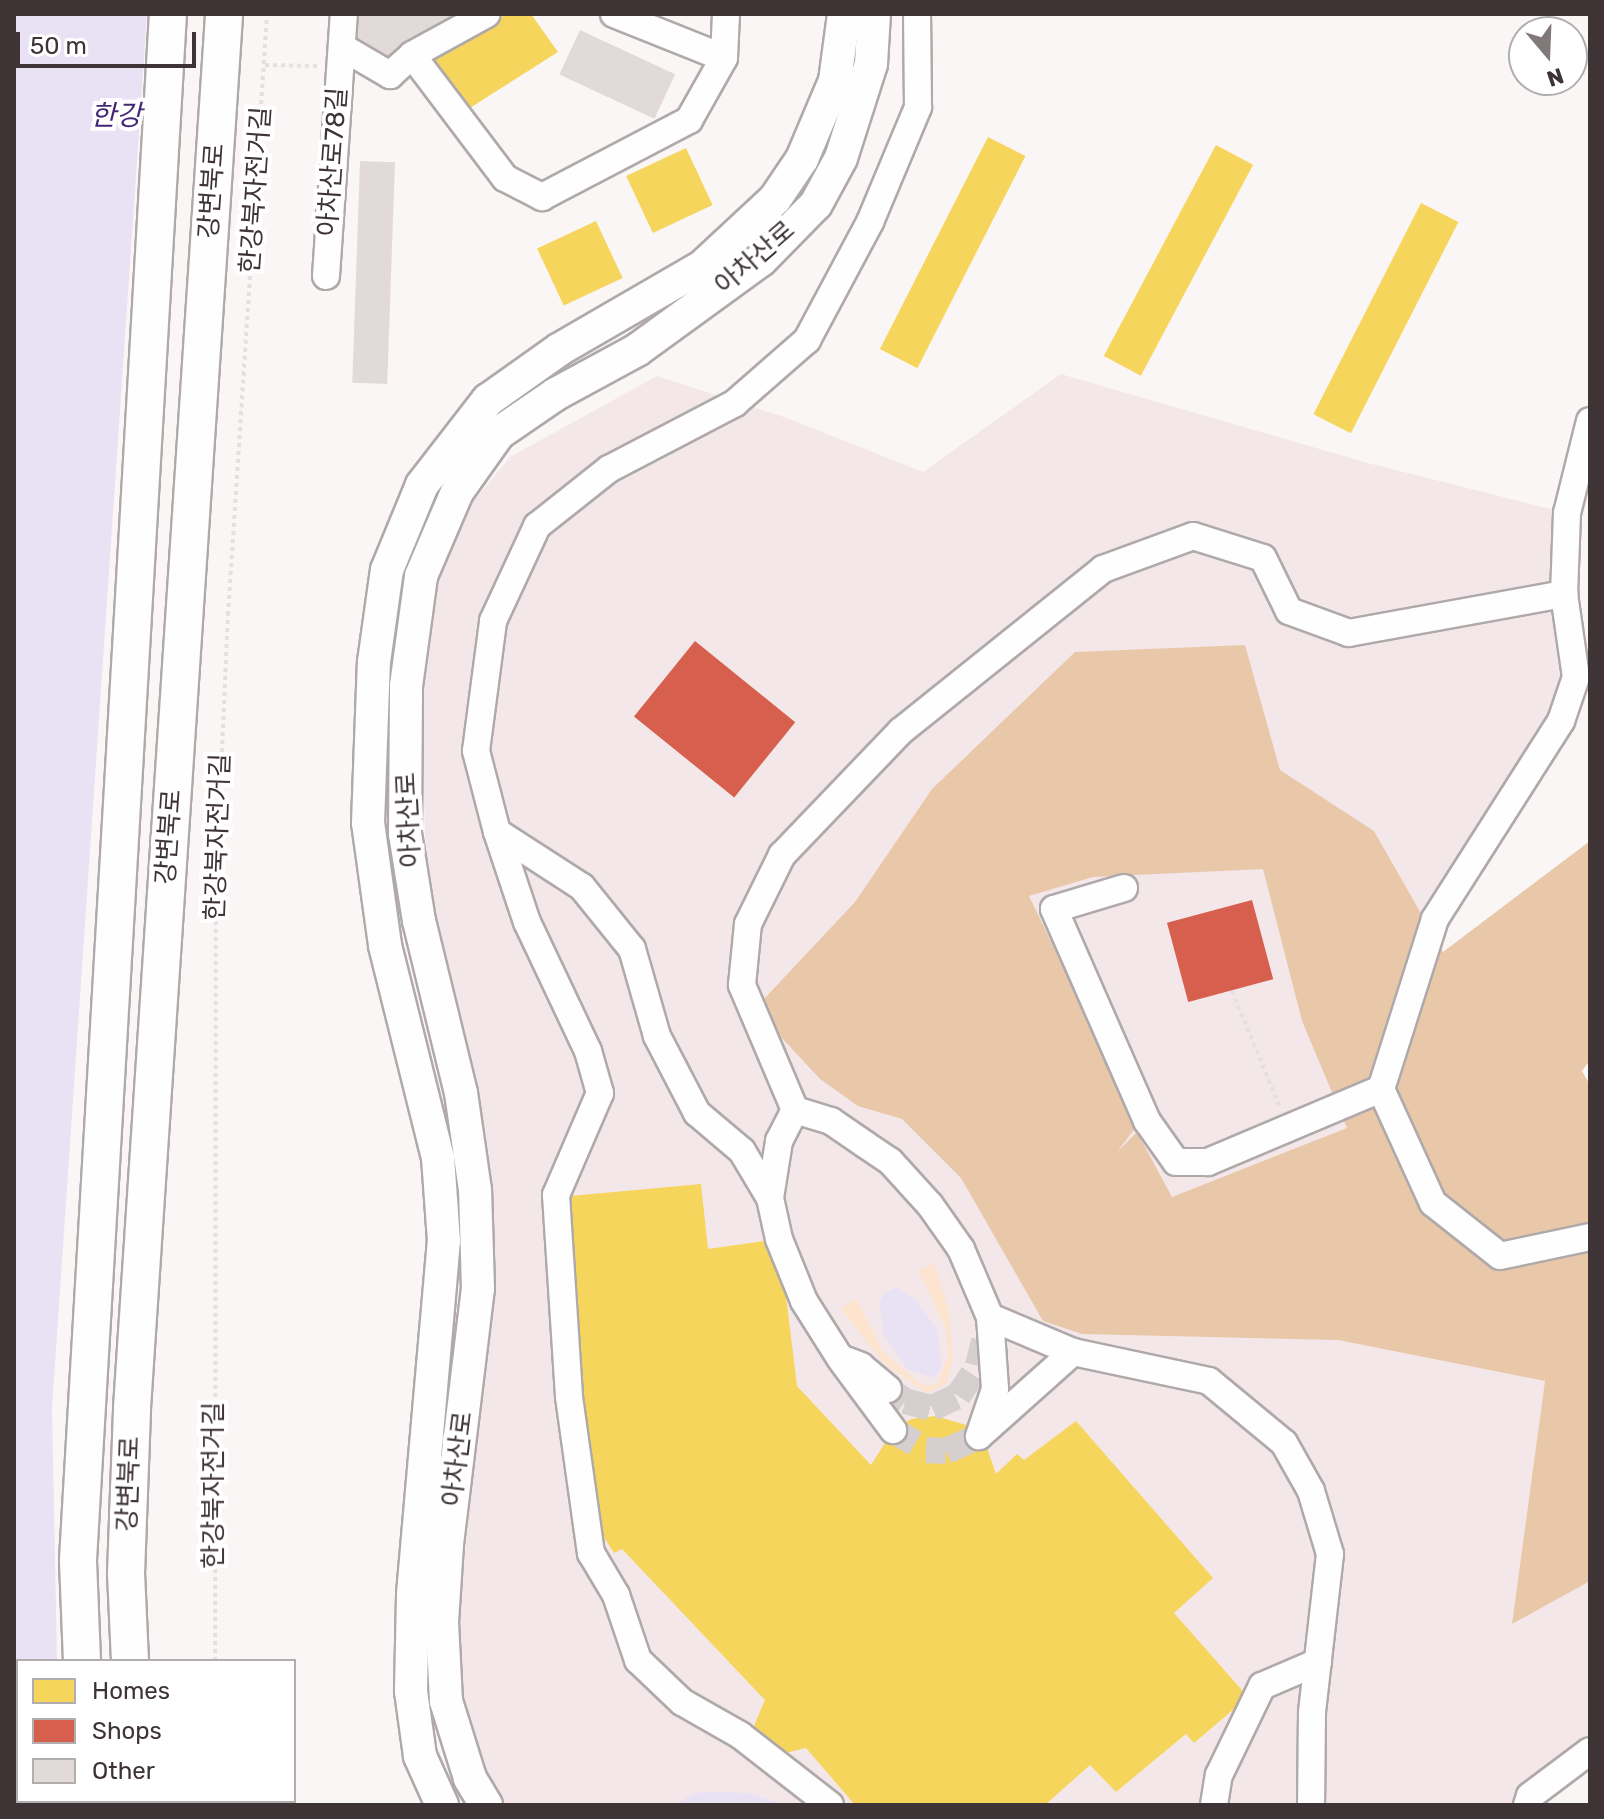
<!DOCTYPE html>
<html>
<head>
<meta charset="utf-8">
<style>
	body { margin:0 }
	#map { position:relative; width:1604px; height:1819px; overflow:hidden; background:#fbf6f6; font-family:Rubik,"Noto Sans KR",sans-serif }
	div>[style] { position:absolute }
	[style*='--x'] { left:calc(var(--x)*1px); top:calc(var(--y)*1px); width:calc(var(--w)*1px); rotate:calc(var(--a)*1deg) }
	.built>* { inset:0; background:#f4e7e9 }
	.green>* { inset:0; background:#fce4ce }
	.forest>* { inset:0; background:#e9c8aa }
	.water>* { inset:0; background:#e9e2f5 }
	.pier>* { inset:0; background:#fbf6f6 }
	.homes>* { inset:0; background:#f6d55c; transform-origin:0 0 }
	.shops>* { inset:0; background:#d6604d; transform-origin:0 0 }
	.building>* { inset:0; background:#e2dad9; transform-origin:0 0 }
	.minor-tunnel>* { height:26px; margin-top:-13px; transform-origin:0; background:repeating-linear-gradient(90deg,#d5cfd0 0 26px,transparent 0 39px) }
	.path>* { height:4px; margin-top:-2px; transform-origin:0; background:repeating-linear-gradient(90deg,#e2e0e0 0 4px,transparent 0 8px) }
	.roads { filter:drop-shadow(2px 0 #b0a9aa) drop-shadow(-2px 0 #b0a9aa) drop-shadow(0 2px #b0a9aa) drop-shadow(0 -2px #b0a9aa) }
	.minor>* { height:26px; margin:-13px; padding:0 13px; transform-origin:13px; border-radius:13px; background:#fefefe }
	.major>* { height:32px; margin:-16px; padding:0 16px; transform-origin:16px; border-radius:16px; background:#fefefe }
	.highway>* { height:36px; margin:-18px; padding:0 18px; transform-origin:18px; border-radius:18px; background:#fefefe }
	span { translate:-50% -50%; white-space:nowrap; text-align:center; line-height:1.15; -webkit-text-stroke:8px #fff; paint-order:stroke }
	.street-label { font-size:26px; color:#3e3436 }
	.water-label { font-size:28px; color:#452674; font-style:italic }
	.frame { position:absolute; inset:0; border:16px solid #3e3436; pointer-events:none }
	.legend { position:absolute; left:16px; top:1659px; width:280px; height:144px; box-sizing:border-box; background:#fff; border:2px solid #b2aeaf; margin:0; padding:10px 14px; list-style:none; font-size:24px; color:#3e3436 }
	.legend li { display:flex; align-items:center; gap:16px; height:40px }
	.legend b { width:40px; border:2px solid #b2aeaf }
	.north { position:absolute; left:1508px; top:16px; width:80px; height:80px; box-sizing:border-box; background:#fff; border:2px solid #b2aeaf; border-radius:50%; rotate:161deg; font-size:22px; font-weight:700; line-height:32px; text-align:center; color:#3e3436 }
	.north::after { content:''; display:block; margin:auto; width:28px; height:36px; background:#807879; clip-path:polygon(50% 0,100% 100%,50% 72%,0 100%) }
	.scale { position:absolute; left:16px; top:32px; width:180px; height:36px; box-sizing:border-box; border:4px solid #3e3436; border-top:0; padding-left:10px; font-size:24px; line-height:28px; white-space:nowrap; color:#3e3436; -webkit-text-stroke:6px #fff; paint-order:stroke }
</style>
</head>
<body>
<div id="map">
	<div class="built">
		<i style="clip-path:polygon(1061px 374px,1368px 463px,1567px 513px,1576px 677px,1440px 912px,1381px 1089px,1590px 1234px,1590px 1751px,1527px 1805px,504px 1805px,472px 1745px,454px 1660px,492px 1292px,475px 1090px,426px 873px,421px 685px,438px 582px,461px 516px,510px 457px,657px 376px,787px 418px,923px 472px)"></i>
	</div>
	<div class="green">
		<i style="clip-path:polygon(934px 1263px,949px 1311px,953px 1359px,946px 1384px,926px 1393px,886px 1365px,840px 1308px,857px 1299px,883px 1352px,922px 1385px,936px 1385px,949px 1355px,945px 1326px,918px 1270px)"></i>
	</div>
	<div class="forest">
		<i style="clip-path:polygon(evenodd,1245px 645px,1280px 770px,1374px 831px,1443px 952px,1590px 841px,1590px 1060px,1582px 1071px,1590px 1085px,1590px 1581px,1512px 1624px,1545px 1381px,1338px 1340px,1082px 1334px,1043px 1321px,961px 1178px,902px 1119px,858px 1106px,820px 1079px,781px 1037px,763px 1000px,855px 902px,932px 789px,1075px 652px,1245px 645px,1263px 869px,1302px 1021px,1347px 1128px,1172px 1197px,1137px 1132px,1117px 1152px,1139px 1123px,1029px 896px,1093px 877px,1263px 869px)"></i>
	</div>
	<div class="water">
		<i style="clip-path:polygon(14px 14px,224px 14px,178px 870px,156px 1493px,161px 1661px,18px 1661px,18px 1801px,172px 1805px,14px 1805px)"></i>
		<i style="clip-path:polygon(896px 1288px,915px 1299px,937px 1329px,942px 1368px,934px 1378px,907px 1369px,883px 1333px,880px 1303px,883px 1294px)"></i>
		<i style="clip-path:polygon(711px 1792px,748px 1793px,785px 1805px,675px 1805px,695px 1793px)"></i>
	</div>
	<div class="pier">
		<i style="clip-path:polygon(147px 14px,228px 14px,182px 870px,172px 1285px,160px 1493px,165px 1661px,57px 1661px,52px 1408px)"></i>
	</div>
	<div class="homes">
		<i style="clip-path:polygon(507px 14px,531px 14px,558px 52px,465px 111px,427px 57px)"></i>
		<i style="left:988px;top:137px;width:42px;height:238px;rotate:27deg"></i>
		<i style="left:1216px;top:145px;width:42px;height:239px;rotate:28deg"></i>
		<i style="left:686px;top:148px;width:63px;height:66px;rotate:65deg"></i>
		<i style="left:1421px;top:203px;width:42px;height:237px;rotate:27deg"></i>
		<i style="left:596px;top:221px;width:63px;height:65px;rotate:65deg"></i>
		<i style="clip-path:polygon(701px 1184px,708px 1249px,779px 1239px,797px 1386px,871px 1465px,893px 1430px,911px 1419px,936px 1416px,966px 1425px,986px 1445px,996px 1474px,1017px 1454px,1024px 1460px,1076px 1421px,1213px 1578px,1174px 1613px,1248px 1697px,1194px 1743px,1186px 1734px,1116px 1792px,1090px 1765px,1045px 1805px,855px 1805px,806px 1748px,781px 1754px,756px 1742px,754px 1726px,765px 1700px,622px 1549px,614px 1553px,591px 1517px,559px 1197px)"></i>
	</div>
	<div class="shops">
		<i style="left:695px;top:641px;width:129px;height:97px;rotate:39deg"></i>
		<i style="left:1252px;top:900px;width:82px;height:88px;rotate:75deg"></i>
	</div>
	<div class="building">
		<i style="clip-path:polygon(351px 14px,482px 14px,391px 65px,349px 38px)"></i>
		<i style="left:580px;top:30px;width:105px;height:49px;rotate:25deg"></i>
		<i style="left:360px;top:161px;width:35px;height:222px;rotate:2deg"></i>
	</div>
	<div class="minor-tunnel">
		<i style="--x:888;--y:1389;--w:21;--a:35"></i>
		<i style="--x:905;--y:1401;--w:28;--a:15"></i>
		<i style="--x:932;--y:1408;--w:29;--a:-25"></i>
		<i style="--x:958;--y:1396;--w:36;--a:-56"></i>
		<i style="--x:978;--y:1366;--w:43;--a:-76.6"></i>
		<i style="--x:893;--y:1430;--w:39;--a:31"></i>
		<i style="--x:926;--y:1450;--w:20;--a:3"></i>
		<i style="--x:946;--y:1451;--w:36;--a:-24"></i>
	</div>
	<div class="path">
		<i style="--x:265;--y:65;--w:53;--a:1.1"></i>
		<i style="--x:1232;--y:991;--w:126;--a:67.5"></i>
		<i style="--x:215;--y:1661;--w:773;--a:-89.93"></i>
		<i style="--x:216;--y:888;--w:273;--a:-87.5"></i>
		<i style="--x:228;--y:615;--w:602;--a:-86.29"></i>
		<i style="--x:219;--y:1801;--w:4;--a:90"></i>
	</div>
	<div class="roads">
		<div class="minor">
			<i style="--x:614;--y:14;--w:118;--a:21.8"></i>
			<i style="--x:342;--y:47;--w:56;--a:30.3"></i>
			<i style="--x:390;--y:75;--w:30;--a:-42"></i>
			<i style="--x:412;--y:55;--w:85;--a:-28.7"></i>
			<i style="--x:412;--y:55;--w:154;--a:52.9"></i>
			<i style="--x:505;--y:178;--w:42;--a:27.2"></i>
			<i style="--x:542;--y:197;--w:166;--a:-27.6"></i>
			<i style="--x:689;--y:120;--w:71;--a:-60.6"></i>
			<i style="--x:724;--y:58;--w:44;--a:-87.4"></i>
			<i style="--x:326;--y:276;--w:263;--a:-86.1"></i>
			<i style="--x:1590;--y:421;--w:95;--a:104"></i>
			<i style="--x:1567;--y:513;--w:81;--a:92.1"></i>
			<i style="--x:1564;--y:594;--w:84;--a:81.8"></i>
			<i style="--x:1576;--y:677;--w:46;--a:108.8"></i>
			<i style="--x:1561;--y:721;--w:235;--a:122.5"></i>
			<i style="--x:1435;--y:919;--w:178;--a:107.6"></i>
			<i style="--x:1381;--y:1089;--w:125;--a:65.5"></i>
			<i style="--x:1433;--y:1203;--w:85;--a:38.3"></i>
			<i style="--x:1500;--y:1256;--w:92;--a:-11.9"></i>
			<i style="--x:497;--y:832;--w:95;--a:71.6"></i>
			<i style="--x:527;--y:922;--w:143;--a:64.7"></i>
			<i style="--x:588;--y:1051;--w:44;--a:74.1"></i>
			<i style="--x:600;--y:1093;--w:111;--a:113.3"></i>
			<i style="--x:556;--y:1195;--w:202;--a:86.3"></i>
			<i style="--x:569;--y:1397;--w:158;--a:82"></i>
			<i style="--x:591;--y:1553;--w:49;--a:59.2"></i>
			<i style="--x:616;--y:1595;--w:69;--a:71.3"></i>
			<i style="--x:638;--y:1660;--w:61;--a:43.7"></i>
			<i style="--x:682;--y:1702;--w:67;--a:29.6"></i>
			<i style="--x:740;--y:1735;--w:114;--a:37.9"></i>
			<i style="--x:1124;--y:888;--w:73;--a:163.3"></i>
			<i style="--x:1054;--y:909;--w:232;--a:66.3"></i>
			<i style="--x:1147;--y:1121;--w:50;--a:54.7"></i>
			<i style="--x:1176;--y:1162;--w:32;--a:0"></i>
			<i style="--x:1208;--y:1162;--w:188;--a:-22.9"></i>
			<i style="--x:795;--y:1110;--w:136;--a:-113"></i>
			<i style="--x:742;--y:985;--w:61;--a:-84.4"></i>
			<i style="--x:748;--y:924;--w:77;--a:-63.8"></i>
			<i style="--x:782;--y:855;--w:172;--a:-46.2"></i>
			<i style="--x:901;--y:731;--w:259;--a:-38.7"></i>
			<i style="--x:1103;--y:569;--w:96;--a:-20.1"></i>
			<i style="--x:1193;--y:536;--w:73;--a:17.4"></i>
			<i style="--x:1263;--y:558;--w:59;--a:63.9"></i>
			<i style="--x:1289;--y:611;--w:64;--a:20.1"></i>
			<i style="--x:1349;--y:633;--w:219;--a:-10.3"></i>
			<i style="--x:770;--y:1198;--w:58;--a:-81"></i>
			<i style="--x:779;--y:1141;--w:35;--a:-63"></i>
			<i style="--x:795;--y:1110;--w:38;--a:17"></i>
			<i style="--x:831;--y:1121;--w:42;--a:34.4"></i>
			<i style="--x:866;--y:1145;--w:29;--a:34"></i>
			<i style="--x:890;--y:1161;--w:59;--a:47.7"></i>
			<i style="--x:930;--y:1205;--w:54;--a:54.8"></i>
			<i style="--x:961;--y:1249;--w:74;--a:66.9"></i>
			<i style="--x:990;--y:1317;--w:72;--a:86"></i>
			<i style="--x:995;--y:1389;--w:50;--a:108.8"></i>
			<i style="--x:990;--y:1317;--w:90;--a:22.9"></i>
			<i style="--x:1073;--y:1352;--w:139;--a:12"></i>
			<i style="--x:1209;--y:1381;--w:97;--a:39.6"></i>
			<i style="--x:1284;--y:1443;--w:55;--a:60.6"></i>
			<i style="--x:1311;--y:1491;--w:66;--a:73.2"></i>
			<i style="--x:1330;--y:1554;--w:160;--a:96.5"></i>
			<i style="--x:1312;--y:1713;--w:92;--a:90.6"></i>
			<i style="--x:842;--y:1361;--w:86;--a:53.5"></i>
			<i style="--x:888;--y:1389;--w:35;--a:-140"></i>
			<i style="--x:861;--y:1366;--w:22;--a:-159"></i>
			<i style="--x:840;--y:1358;--w:67;--a:-122.3"></i>
			<i style="--x:804;--y:1301;--w:67;--a:-112"></i>
			<i style="--x:779;--y:1239;--w:42;--a:-102.4"></i>
			<i style="--x:770;--y:1198;--w:55;--a:-120.8"></i>
			<i style="--x:742;--y:1151;--w:59;--a:-139.8"></i>
			<i style="--x:697;--y:1113;--w:87;--a:-117.5"></i>
			<i style="--x:657;--y:1036;--w:91;--a:-106"></i>
			<i style="--x:632;--y:949;--w:80;--a:-128.9"></i>
			<i style="--x:582;--y:887;--w:101;--a:-147.1"></i>
			<i style="--x:497;--y:832;--w:84;--a:-104.5"></i>
			<i style="--x:476;--y:751;--w:131;--a:-82.5"></i>
			<i style="--x:493;--y:621;--w:105;--a:-65.1"></i>
			<i style="--x:537;--y:526;--w:92;--a:-38.4"></i>
			<i style="--x:609;--y:469;--w:142;--a:-27.6"></i>
			<i style="--x:735;--y:403;--w:96;--a:-41.2"></i>
			<i style="--x:807;--y:340;--w:134;--a:-61.9"></i>
			<i style="--x:870;--y:222;--w:125;--a:-67.3"></i>
			<i style="--x:918;--y:107;--w:93;--a:-90.6"></i>
			<i style="--x:980;--y:1435;--w:125;--a:-41.7"></i>
			<i style="--x:1214;--y:1805;--w:30;--a:-81"></i>
			<i style="--x:1219;--y:1775;--w:99;--a:-64.2"></i>
			<i style="--x:1262;--y:1686;--w:61;--a:-23.2"></i>
			<i style="--x:1527;--y:1805;--w:9;--a:-72"></i>
			<i style="--x:1530;--y:1796;--w:75;--a:-36.9"></i>
		</div>
		<div class="major">
			<i style="--x:442;--y:1805;--w:54;--a:-114.2"></i>
			<i style="--x:420;--y:1756;--w:66;--a:-97.9"></i>
			<i style="--x:411;--y:1691;--w:97;--a:-88.8"></i>
			<i style="--x:413;--y:1594;--w:354;--a:-85"></i>
			<i style="--x:444;--y:1241;--w:83;--a:-94.1"></i>
			<i style="--x:438;--y:1158;--w:219;--a:-104"></i>
			<i style="--x:385;--y:945;--w:123;--a:-97.9"></i>
			<i style="--x:368;--y:823;--w:161;--a:-87.9"></i>
			<i style="--x:374;--y:662;--w:93;--a:-82"></i>
			<i style="--x:387;--y:570;--w:92;--a:-67.6"></i>
			<i style="--x:422;--y:485;--w:108;--a:-52.2"></i>
			<i style="--x:488;--y:400;--w:88;--a:-35.3"></i>
			<i style="--x:560;--y:349;--w:165;--a:-30.1"></i>
			<i style="--x:703;--y:266;--w:98;--a:-42.9"></i>
			<i style="--x:775;--y:199;--w:48;--a:-56"></i>
			<i style="--x:802;--y:159;--w:85;--a:-67.1"></i>
			<i style="--x:835;--y:81;--w:68;--a:-82.3"></i>
			<i style="--x:486;--y:1805;--w:31;--a:-121"></i>
			<i style="--x:470;--y:1778;--w:81;--a:-107.3"></i>
			<i style="--x:446;--y:1701;--w:79;--a:-92.9"></i>
			<i style="--x:442;--y:1622;--w:78;--a:-86.3"></i>
			<i style="--x:447;--y:1544;--w:257;--a:-83.1"></i>
			<i style="--x:478;--y:1289;--w:99;--a:-91.7"></i>
			<i style="--x:475;--y:1190;--w:98;--a:-98.2"></i>
			<i style="--x:461;--y:1093;--w:177;--a:-103.7"></i>
			<i style="--x:419;--y:921;--w:88;--a:-99.1"></i>
			<i style="--x:405;--y:834;--w:148;--a:-89.6"></i>
			<i style="--x:406;--y:686;--w:111;--a:-82.2"></i>
			<i style="--x:421;--y:576;--w:91;--a:-66.8"></i>
			<i style="--x:457;--y:492;--w:72;--a:-54.6"></i>
			<i style="--x:499;--y:433;--w:69;--a:-34.4"></i>
			<i style="--x:556;--y:394;--w:92;--a:-28.5"></i>
			<i style="--x:637;--y:350;--w:153;--a:-36"></i>
			<i style="--x:761;--y:260;--w:78;--a:-45.5"></i>
			<i style="--x:816;--y:204;--w:52;--a:-61.5"></i>
			<i style="--x:841;--y:158;--w:99;--a:-72.3"></i>
			<i style="--x:871;--y:64;--w:50;--a:-86.6"></i>
		</div>
		<div class="highway">
			<i style="--x:82;--y:1661;--w:101;--a:-92.3"></i>
			<i style="--x:78;--y:1560;--w:1549;--a:-86.67"></i>
			<i style="--x:130;--y:1661;--w:87;--a:-92.6"></i>
			<i style="--x:126;--y:1574;--w:166;--a:-87.9"></i>
			<i style="--x:132;--y:1408;--w:1397;--a:-86.22"></i>
			<i style="--x:89;--y:1801;--w:4;--a:76"></i>
			<i style="--x:140;--y:1801;--w:4;--a:90"></i>
		</div>
	</div>
	<div class="street-label">
		<span style="left:333px;top:162px;rotate:-86deg">아차산로78길</span>
		<span style="left:256px;top:190px;rotate:-86deg">한강북자전거길</span>
		<span style="left:212px;top:191px;rotate:-86deg">강변북로</span>
		<span style="left:755px;top:258px;rotate:-41deg">아차산로</span>
		<span style="left:409px;top:820px;rotate:-93deg">아차산로</span>
		<span style="left:169px;top:837px;rotate:-86deg">강변북로</span>
		<span style="left:218px;top:837px;rotate:-88deg">한강북자전거길</span>
		<span style="left:458px;top:1459px;rotate:-83deg">아차산로</span>
		<span style="left:129px;top:1484px;rotate:-88deg">강변북로</span>
		<span style="left:214px;top:1485px;rotate:-90deg">한강북자전거길</span>
	</div>
	<div class="water-label">
		<span style="left:116px;top:116px">한강</span>
	</div>
	<div class="frame"></div>
	<ul class="legend">
	<li><b style="height:22px;background:#f6d55c"></b>Homes</li>
	<li><b style="height:22px;background:#d6604d"></b>Shops</li>
	<li><b style="height:22px;background:#e2dad9"></b>Other</li>
	</ul>
	<div class="north">N</div>
	<div class="scale">50 m</div>
</div>
</body>
</html>
